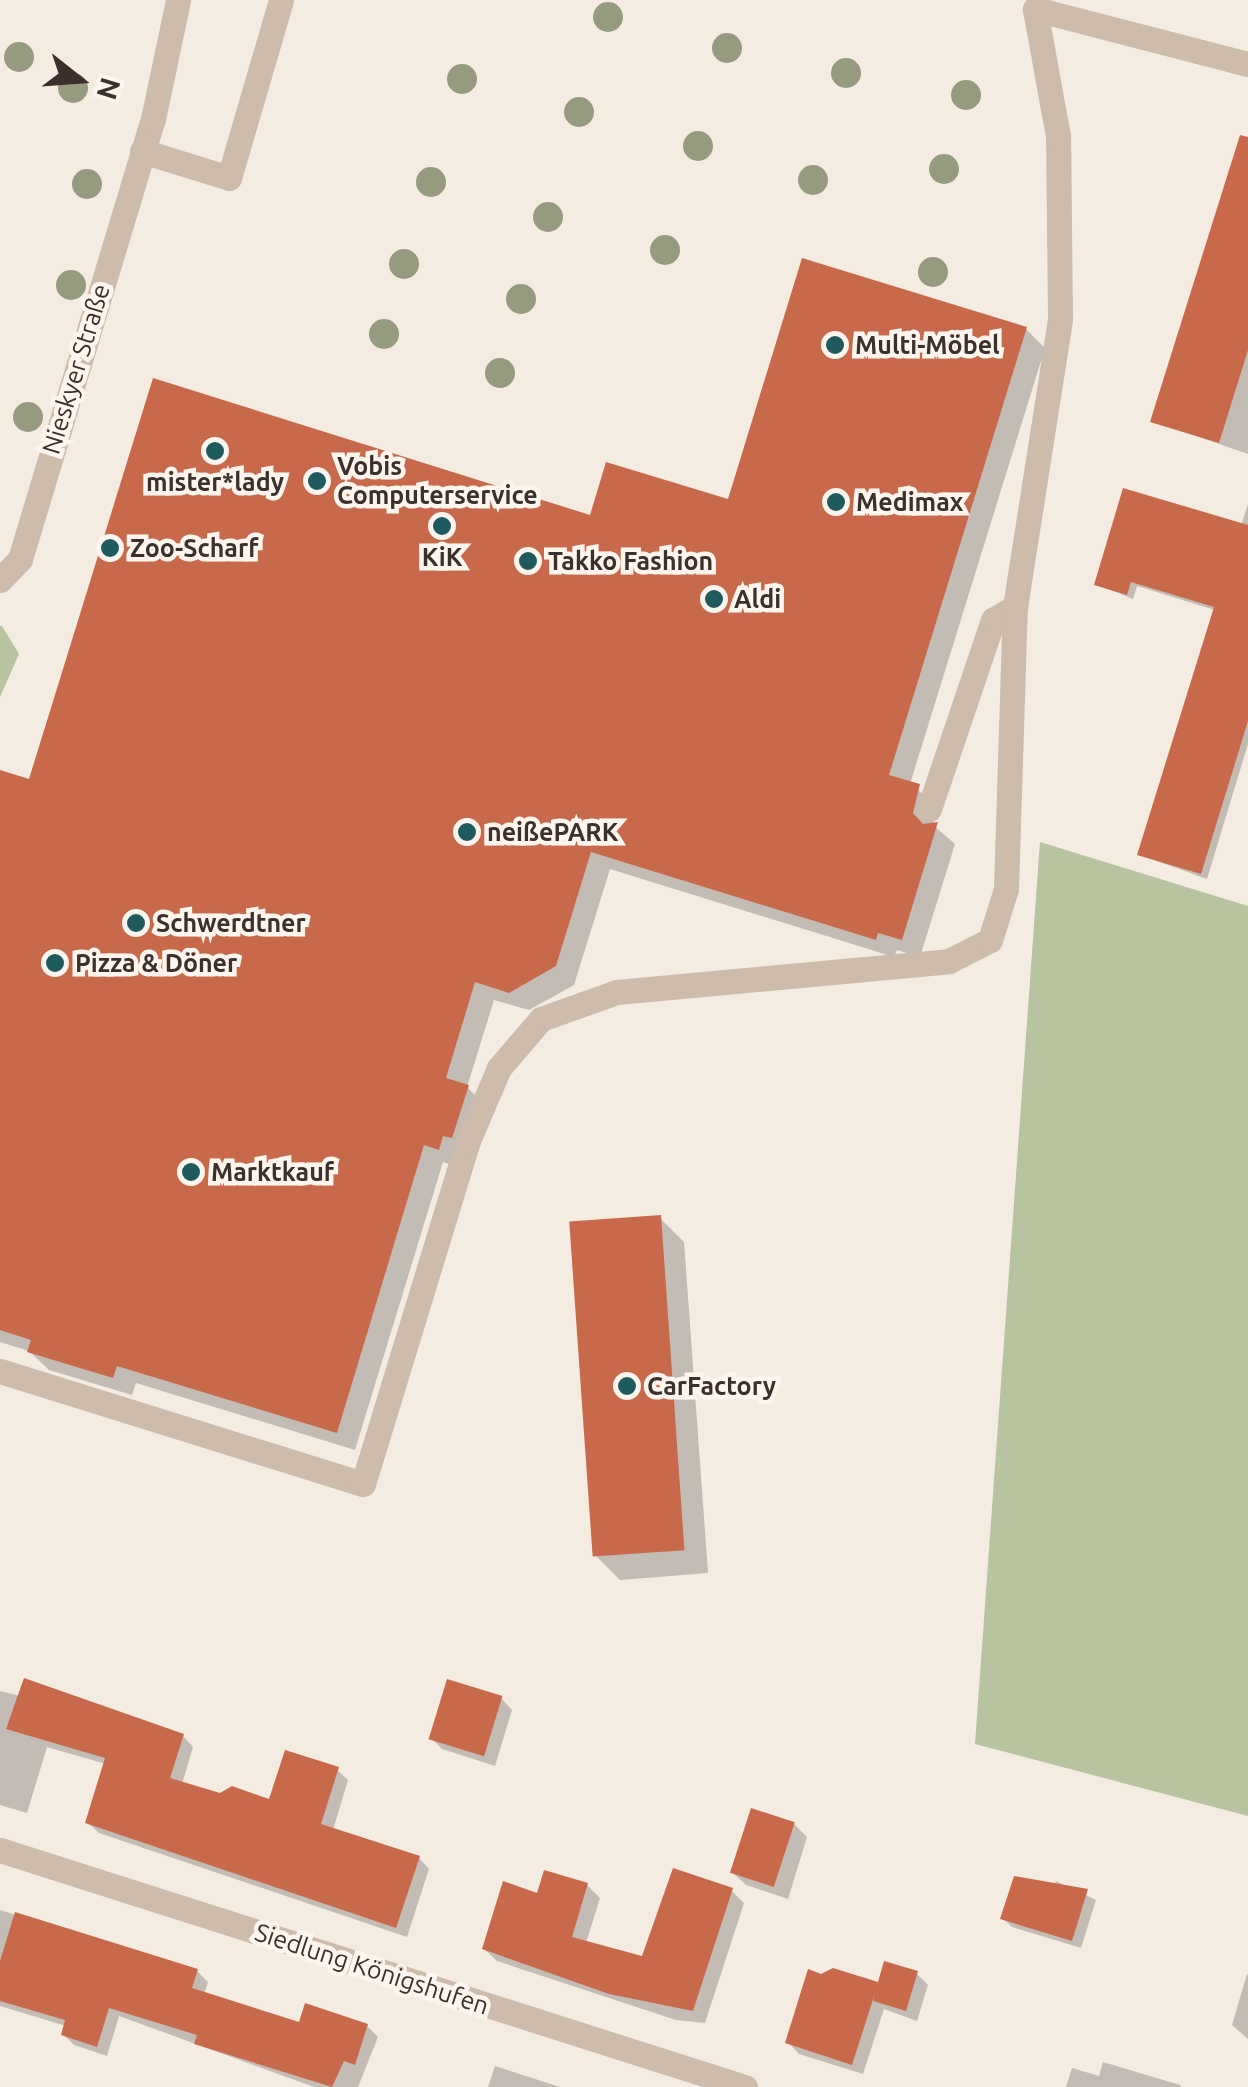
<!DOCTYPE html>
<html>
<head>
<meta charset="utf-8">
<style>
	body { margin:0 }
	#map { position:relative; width:1248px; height:2087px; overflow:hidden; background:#f4ebe1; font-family:Ubuntu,sans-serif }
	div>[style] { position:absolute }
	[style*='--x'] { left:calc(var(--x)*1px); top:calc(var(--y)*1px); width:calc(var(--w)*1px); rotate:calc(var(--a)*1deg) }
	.green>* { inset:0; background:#b8c4a0 }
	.shadow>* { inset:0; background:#0003 }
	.building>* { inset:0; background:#c8694b; transform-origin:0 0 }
	.lane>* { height:25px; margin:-12.5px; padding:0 12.5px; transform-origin:12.5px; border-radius:12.5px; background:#cdbbac }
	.street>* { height:25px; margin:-12.5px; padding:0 12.5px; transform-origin:12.5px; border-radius:12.5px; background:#cdbbac }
	.trees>* { width:30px; height:30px; margin:-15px; border-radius:50%; background:#969b7f }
	.dots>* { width:28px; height:28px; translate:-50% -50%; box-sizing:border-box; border:5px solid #fbf5ee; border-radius:50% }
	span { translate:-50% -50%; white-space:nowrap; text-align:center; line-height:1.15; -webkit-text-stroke:9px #fbf5ee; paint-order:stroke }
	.poi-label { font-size:25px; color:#3b302b; font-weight:700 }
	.left { translate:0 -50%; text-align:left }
	.street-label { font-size:25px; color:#3b302b }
	.north { position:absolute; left:30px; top:30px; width:100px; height:100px; -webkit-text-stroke:8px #fbf5ee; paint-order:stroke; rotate:107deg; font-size:28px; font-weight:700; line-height:40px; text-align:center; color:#3b302b }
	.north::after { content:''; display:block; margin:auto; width:35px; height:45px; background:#3b302b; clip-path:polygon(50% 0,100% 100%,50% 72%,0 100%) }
</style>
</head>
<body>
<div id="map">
	<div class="green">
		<i style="clip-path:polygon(2px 626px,19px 654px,0 697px,0 626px)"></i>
		<i style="clip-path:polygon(1040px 842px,1248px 906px,1248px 1816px,975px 1744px)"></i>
	</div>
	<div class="shadow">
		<i style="clip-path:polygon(1248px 153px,1248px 454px,1153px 421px)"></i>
		<i style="clip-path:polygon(1026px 329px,1045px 348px,910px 784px,938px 806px,933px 825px,955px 844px,920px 957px,897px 950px,894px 957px,610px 869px,574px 985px,529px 1010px,494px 1000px,467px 1087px,486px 1106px,458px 1167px,443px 1162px,355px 1450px,136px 1383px,132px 1395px,49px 1370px,29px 1351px,0 1342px,0 773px,31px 782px,591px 518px,730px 502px)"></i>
		<i style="clip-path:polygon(1248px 504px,1248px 744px,1207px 879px,1140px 855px,1215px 610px,1137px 586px,1133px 599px,1096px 584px,1241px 526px)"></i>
		<i style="clip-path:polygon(660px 1218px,684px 1242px,708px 1573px,620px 1580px,596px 1556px)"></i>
		<i style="clip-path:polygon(0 1691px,183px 1736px,193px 1747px,182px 1784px,220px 1796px,271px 1802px,337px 1770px,348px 1780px,333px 1830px,419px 1858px,429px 1869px,407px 1937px,99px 1833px,88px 1823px,106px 1764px,47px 1747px,27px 1813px,0 1805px)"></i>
		<i style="clip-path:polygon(501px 1698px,512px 1710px,495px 1766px,442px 1749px,431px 1738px)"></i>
		<i style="clip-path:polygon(794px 1824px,807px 1837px,788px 1899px,746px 1885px,733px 1873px)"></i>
		<i style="clip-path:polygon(1056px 1881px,1096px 1900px,1081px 1948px,1012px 1927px,1003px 1918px,1053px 1890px)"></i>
		<i style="clip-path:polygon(587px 1885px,600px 1898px,586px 1943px,643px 1960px,731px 1890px,744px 1903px,705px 2023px,676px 2020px,497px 1961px,484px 1949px,539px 1896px)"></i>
		<i style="clip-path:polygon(0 1910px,197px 1971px,208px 1982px,204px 1994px,301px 2025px,367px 2026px,378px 2037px,358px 2087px,314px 2087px,119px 2016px,107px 2056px,74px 2045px,63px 2034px,66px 2026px,0 2006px)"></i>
		<i style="clip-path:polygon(917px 1974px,928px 1985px,917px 2021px,884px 2009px,863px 2074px,799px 2054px,788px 2042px,880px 1985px)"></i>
		<i style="clip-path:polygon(1247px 1974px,1248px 1975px,1248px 2039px,1232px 2025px)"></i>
		<i style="clip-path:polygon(1103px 2062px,1180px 2085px,1181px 2087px,1066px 2087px,1072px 2068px,1099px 2076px)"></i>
		<i style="clip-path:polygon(495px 2066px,560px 2087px,488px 2087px)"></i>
	</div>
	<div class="building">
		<i style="clip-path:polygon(1240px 135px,1248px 137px,1248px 350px,1219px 443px,1150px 422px)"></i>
		<i style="clip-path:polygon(802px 258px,1027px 327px,889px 775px,920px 784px,913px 813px,923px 824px,938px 822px,902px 940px,878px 933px,876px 940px,591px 852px,556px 966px,509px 993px,475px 982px,446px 1078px,469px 1085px,455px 1129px,452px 1138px,443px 1136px,439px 1150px,424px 1145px,337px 1433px,117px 1366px,113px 1378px,27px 1352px,31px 1340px,0 1330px,0 770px,29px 779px,153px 378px,590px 515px,606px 462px,728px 499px)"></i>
		<i style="clip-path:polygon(1123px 488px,1248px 525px,1248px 721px,1201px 874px,1137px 855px,1214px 607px,1131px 582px,1127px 595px,1094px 585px)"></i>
		<i style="left:661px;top:1215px;width:336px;height:92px;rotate:86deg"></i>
		<i style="clip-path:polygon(24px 1678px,184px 1734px,170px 1778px,220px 1793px,232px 1786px,269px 1799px,285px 1750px,339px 1767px,321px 1824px,420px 1856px,396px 1928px,85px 1823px,105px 1758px,6px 1729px)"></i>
		<i style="left:447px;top:1679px;width:58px;height:63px;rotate:17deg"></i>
		<i style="left:751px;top:1808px;width:46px;height:68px;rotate:18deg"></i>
		<i style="clip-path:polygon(673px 1868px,733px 1888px,693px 2011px,609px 1994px,482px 1949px,503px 1881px,537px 1893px,544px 1870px,588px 1883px,572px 1937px,642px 1956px)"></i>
		<i style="clip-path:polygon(1014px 1876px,1088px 1889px,1072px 1941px,1000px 1919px)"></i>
		<i style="clip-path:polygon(15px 1912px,198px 1969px,192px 1988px,299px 2022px,305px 2003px,368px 2024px,355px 2065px,344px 2061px,332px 2087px,194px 2044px,197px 2035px,109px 2008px,97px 2047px,61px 2035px,65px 2020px,0 2001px,0 1961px)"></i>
		<i style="clip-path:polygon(884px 1961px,918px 1971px,906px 2011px,873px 2001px,875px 1993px,852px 2065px,785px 2043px,808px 1969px,821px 1974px,833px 1968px,878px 1982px)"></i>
	</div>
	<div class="lane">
		<i style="--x:1035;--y:9;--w:220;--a:14.5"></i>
		<i style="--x:142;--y:151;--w:91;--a:17.2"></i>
		<i style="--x:229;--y:178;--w:185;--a:-73.7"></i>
		<i style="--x:0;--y:580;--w:29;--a:-46"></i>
		<i style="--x:20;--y:559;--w:460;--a:-73.2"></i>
		<i style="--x:153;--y:119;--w:122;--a:-78.1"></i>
		<i style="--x:929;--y:809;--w:200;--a:-71.3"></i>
		<i style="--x:993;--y:620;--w:26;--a:-31"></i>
		<i style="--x:0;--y:1371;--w:380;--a:17.3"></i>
		<i style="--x:363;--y:1484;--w:357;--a:-73"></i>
		<i style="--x:467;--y:1143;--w:82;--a:-66.9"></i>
		<i style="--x:499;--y:1068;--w:65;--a:-49.4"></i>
		<i style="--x:541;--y:1019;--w:81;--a:-19.6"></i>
		<i style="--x:617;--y:992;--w:333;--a:-5.3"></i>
		<i style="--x:949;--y:961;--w:46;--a:-27.1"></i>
		<i style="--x:990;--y:940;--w:53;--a:-72.6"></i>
		<i style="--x:1006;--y:889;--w:282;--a:-88.2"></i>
		<i style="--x:1015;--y:607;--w:292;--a:-81.1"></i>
		<i style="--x:1060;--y:318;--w:182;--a:-90.6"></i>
		<i style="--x:1058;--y:136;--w:129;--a:-100.3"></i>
	</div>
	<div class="street">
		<i style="--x:0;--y:1850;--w:782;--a:17.65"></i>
	</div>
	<div class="trees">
		<i style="left:608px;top:17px"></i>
		<i style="left:727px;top:48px"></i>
		<i style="left:19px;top:57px"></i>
		<i style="left:846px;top:73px"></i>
		<i style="left:462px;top:79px"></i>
		<i style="left:73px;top:88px"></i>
		<i style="left:966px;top:95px"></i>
		<i style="left:579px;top:112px"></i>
		<i style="left:698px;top:146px"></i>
		<i style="left:944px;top:169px"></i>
		<i style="left:813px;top:180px"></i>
		<i style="left:431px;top:182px"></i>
		<i style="left:87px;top:184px"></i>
		<i style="left:548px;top:217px"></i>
		<i style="left:665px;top:250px"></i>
		<i style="left:404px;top:264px"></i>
		<i style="left:933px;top:272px"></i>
		<i style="left:71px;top:285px"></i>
		<i style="left:521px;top:299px"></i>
		<i style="left:384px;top:334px"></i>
		<i style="left:500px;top:373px"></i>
		<i style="left:28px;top:417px"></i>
	</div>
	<div class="dots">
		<i style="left:835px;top:345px;background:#1f5a5e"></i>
		<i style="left:215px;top:451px;background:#1f5a5e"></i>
		<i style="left:317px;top:481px;background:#1f5a5e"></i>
		<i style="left:836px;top:502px;background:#1f5a5e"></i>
		<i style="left:442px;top:526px;background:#1f5a5e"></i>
		<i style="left:110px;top:548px;background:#1f5a5e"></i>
		<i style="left:528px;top:561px;background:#1f5a5e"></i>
		<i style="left:714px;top:599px;background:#1f5a5e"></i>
		<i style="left:467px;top:832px;background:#1f5a5e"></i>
		<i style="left:136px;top:923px;background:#1f5a5e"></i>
		<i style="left:55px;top:963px;background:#1f5a5e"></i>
		<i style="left:191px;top:1172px;background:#1f5a5e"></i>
		<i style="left:627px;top:1386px;background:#1f5a5e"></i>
	</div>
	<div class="poi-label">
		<span class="left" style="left:855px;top:345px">Multi-Möbel</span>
		<span class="left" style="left:337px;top:481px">Vobis<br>Computerservice</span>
		<span style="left:215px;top:482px">mister*lady</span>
		<span class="left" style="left:856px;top:502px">Medimax</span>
		<span class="left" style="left:130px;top:548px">Zoo-Scharf</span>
		<span style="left:442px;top:557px">KiK</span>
		<span class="left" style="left:548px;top:561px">Takko Fashion</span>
		<span class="left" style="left:734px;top:599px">Aldi</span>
		<span class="left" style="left:487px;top:832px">neißePARK</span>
		<span class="left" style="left:156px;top:923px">Schwerdtner</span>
		<span class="left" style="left:75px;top:963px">Pizza &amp; Döner</span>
		<span class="left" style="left:211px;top:1172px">Marktkauf</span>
		<span class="left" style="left:647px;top:1386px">CarFactory</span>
	</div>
	<div class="street-label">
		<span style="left:76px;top:369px;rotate:-73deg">Nieskyer Straße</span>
		<span style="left:372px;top:1969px;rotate:18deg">Siedlung Königshufen</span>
	</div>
	<div class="north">N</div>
</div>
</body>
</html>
